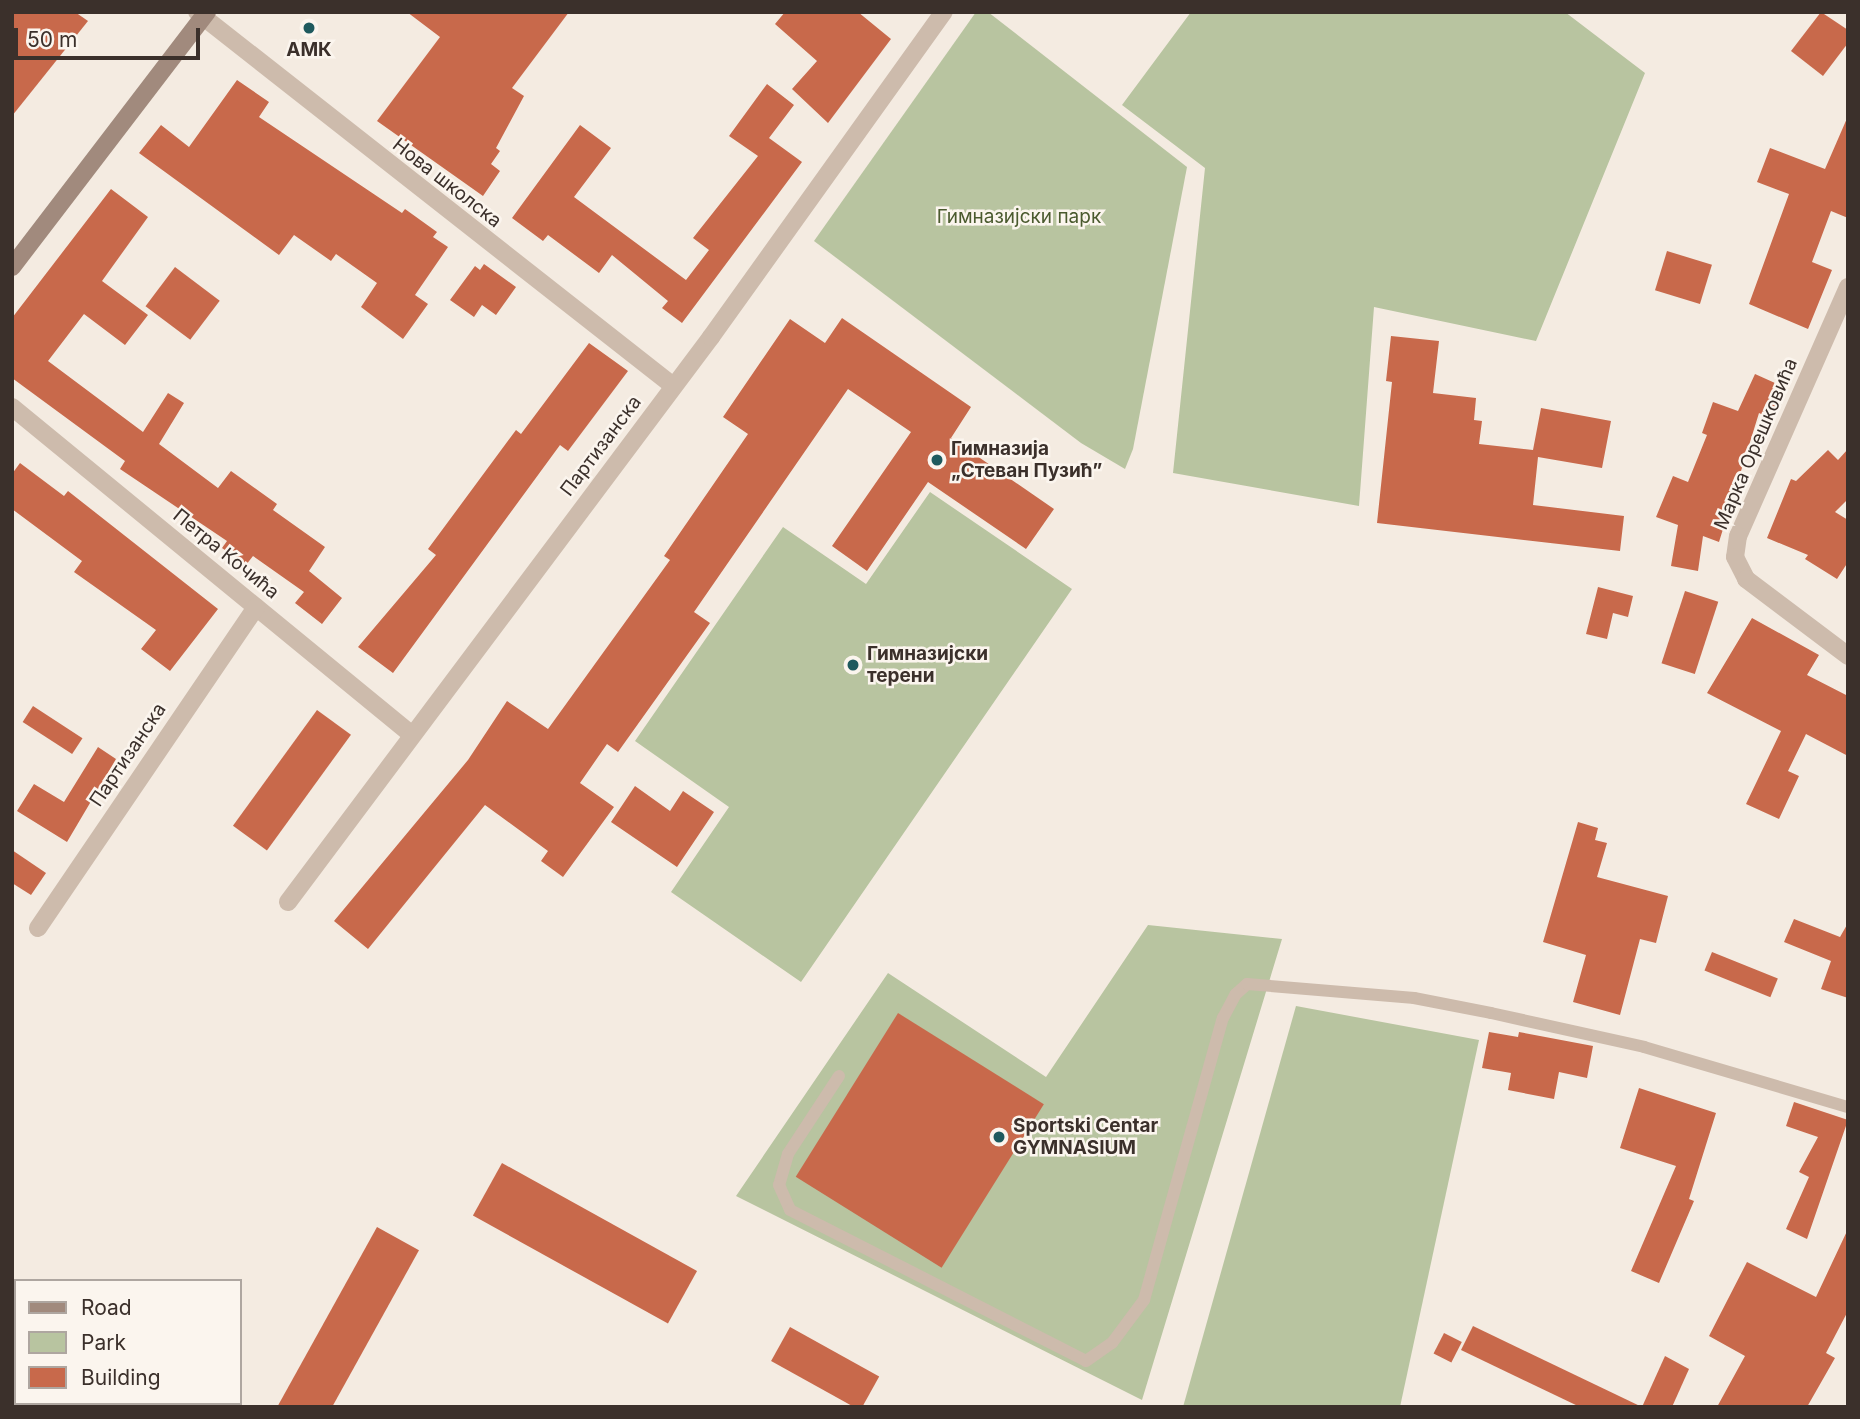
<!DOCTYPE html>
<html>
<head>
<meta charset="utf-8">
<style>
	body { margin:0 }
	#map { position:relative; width:1860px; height:1419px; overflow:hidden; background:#f4ebe1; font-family:Inter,sans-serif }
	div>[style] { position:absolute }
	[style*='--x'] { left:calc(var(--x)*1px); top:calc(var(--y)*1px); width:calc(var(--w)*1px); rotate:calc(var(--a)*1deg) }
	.green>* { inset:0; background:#b8c4a0 }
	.building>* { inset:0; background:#c8694b; transform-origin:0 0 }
	.lane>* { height:12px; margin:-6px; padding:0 6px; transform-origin:6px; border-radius:6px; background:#cdbbac }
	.street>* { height:18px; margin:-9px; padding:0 9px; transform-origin:9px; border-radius:9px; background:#cdbbac }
	.secondary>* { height:18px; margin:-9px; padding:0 9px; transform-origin:9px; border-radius:9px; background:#a18a7d }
	.dots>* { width:19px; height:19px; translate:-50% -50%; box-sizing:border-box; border:4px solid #fbf5ee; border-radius:50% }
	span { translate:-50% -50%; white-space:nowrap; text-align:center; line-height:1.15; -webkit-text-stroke:5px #fbf5ee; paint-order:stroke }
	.poi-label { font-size:19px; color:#3b302b; font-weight:700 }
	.left { translate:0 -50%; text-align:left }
	.street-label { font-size:19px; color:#3b302b }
	.park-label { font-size:19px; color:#4a5a2e }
	.frame { position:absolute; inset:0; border:14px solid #3b302b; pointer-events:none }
	.legend { position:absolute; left:14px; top:1279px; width:228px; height:126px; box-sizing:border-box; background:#fbf5ee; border:2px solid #aea6a0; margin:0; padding:9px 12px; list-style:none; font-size:21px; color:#3b302b }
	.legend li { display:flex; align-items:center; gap:14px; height:35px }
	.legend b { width:35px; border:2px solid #aea6a0 }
	.scale { position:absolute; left:14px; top:28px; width:186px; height:32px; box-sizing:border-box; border:4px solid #3b302b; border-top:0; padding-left:9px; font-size:21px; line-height:24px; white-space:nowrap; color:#3b302b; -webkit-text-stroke:5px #fbf5ee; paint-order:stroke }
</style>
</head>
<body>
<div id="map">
	<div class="green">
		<i style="clip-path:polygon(976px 12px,988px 12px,1187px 167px,1133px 449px,1125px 469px,1081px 443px,814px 241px)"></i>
		<i style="clip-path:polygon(1191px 12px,1565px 12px,1645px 73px,1536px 341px,1374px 307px,1359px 506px,1173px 473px,1205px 168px,1122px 105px)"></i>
		<i style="clip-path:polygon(930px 492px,1072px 589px,801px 982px,671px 892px,729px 807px,635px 741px,783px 527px,866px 584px)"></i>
		<i style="clip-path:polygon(1148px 925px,1282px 939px,1142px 1400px,736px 1196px,888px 973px,1046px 1077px)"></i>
		<i style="clip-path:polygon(1296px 1006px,1479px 1040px,1400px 1407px,1183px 1407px)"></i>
	</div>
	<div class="building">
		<i style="clip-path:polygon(12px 12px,75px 12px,88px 21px,12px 116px)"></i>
		<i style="clip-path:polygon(407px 12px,569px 12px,512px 88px,524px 96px,496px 148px,500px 151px,491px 164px,500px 171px,483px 196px,377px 121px,440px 37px)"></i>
		<i style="clip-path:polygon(785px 12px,858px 12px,891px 39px,828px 123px,792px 89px,817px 61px,775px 24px)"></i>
		<i style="clip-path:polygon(1821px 12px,1848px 30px,1848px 43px,1823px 76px,1791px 51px)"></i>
		<i style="clip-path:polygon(237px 80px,269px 102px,259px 117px,402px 213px,405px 209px,437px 232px,433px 237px,448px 247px,415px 295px,428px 304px,403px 339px,361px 307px,377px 283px,336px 254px,331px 261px,294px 235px,279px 255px,139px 153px,161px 125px,189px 147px)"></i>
		<i style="clip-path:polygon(767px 84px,794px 105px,769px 138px,802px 162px,682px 323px,662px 308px,668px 301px,612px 255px,599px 273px,548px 235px,543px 241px,512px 218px,580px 125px,611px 148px,574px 197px,686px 280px,709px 250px,693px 238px,758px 156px,729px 136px)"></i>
		<i style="clip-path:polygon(1848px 116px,1848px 218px,1831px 211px,1812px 262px,1832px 270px,1808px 329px,1749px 304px,1789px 194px,1757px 182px,1770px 148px,1825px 169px)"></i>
		<i style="clip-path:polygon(111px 189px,148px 217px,102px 281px,148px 315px,125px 345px,84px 314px,48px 361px,143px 432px,168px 393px,184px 403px,159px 444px,218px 488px,231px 471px,277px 504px,273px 510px,325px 547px,309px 571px,342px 598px,322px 624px,295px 603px,304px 592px,253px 556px,246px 565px,222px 548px,227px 541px,120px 469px,125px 461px,12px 378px,12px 318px)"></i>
		<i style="left:1667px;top:251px;width:47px;height:41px;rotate:17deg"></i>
		<i style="clip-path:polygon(484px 264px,516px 287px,496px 315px,482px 305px,474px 317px,450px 300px,475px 266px,480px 270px)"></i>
		<i style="left:175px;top:267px;width:56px;height:49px;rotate:37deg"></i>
		<i style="clip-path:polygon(842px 318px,971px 407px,951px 438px,1054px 509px,1026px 549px,928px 482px,867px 571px,832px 546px,911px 432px,848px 389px,694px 612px,710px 623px,618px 752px,607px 744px,580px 783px,614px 807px,563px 877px,541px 861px,548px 851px,485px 805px,368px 949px,334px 921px,468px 760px,507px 701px,548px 729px,670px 560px,664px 556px,748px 434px,723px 417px,790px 319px,825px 343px)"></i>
		<i style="clip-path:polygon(1391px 336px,1439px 341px,1433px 393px,1476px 398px,1474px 420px,1482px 421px,1479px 444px,1533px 450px,1541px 408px,1611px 421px,1602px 468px,1538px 457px,1533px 505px,1624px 516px,1620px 551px,1377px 523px,1392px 382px,1386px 381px)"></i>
		<i style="clip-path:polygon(589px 343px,628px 371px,568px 451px,560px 445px,393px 673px,358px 647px,436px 555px,428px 549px,516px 430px,521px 434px)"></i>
		<i style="clip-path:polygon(1755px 374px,1784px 387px,1770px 418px,1759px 413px,1719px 542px,1703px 536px,1698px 571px,1671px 566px,1678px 525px,1656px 517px,1673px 476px,1688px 482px,1707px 435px,1702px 433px,1713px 402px,1738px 411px)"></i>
		<i style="clip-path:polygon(1848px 449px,1848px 499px,1835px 512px,1848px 520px,1848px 562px,1837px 579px,1805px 559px,1808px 555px,1767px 538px,1791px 479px,1796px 481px,1828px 450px,1838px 460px)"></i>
		<i style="clip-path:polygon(20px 463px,64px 496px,68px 491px,218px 609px,170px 671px,141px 649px,156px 630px,74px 572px,82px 561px,12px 509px,12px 474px)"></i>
		<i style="clip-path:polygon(1598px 587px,1633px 596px,1628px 617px,1613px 613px,1607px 639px,1586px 634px)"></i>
		<i style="left:1685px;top:591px;width:35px;height:76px;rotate:18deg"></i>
		<i style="clip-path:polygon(1752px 618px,1819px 655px,1807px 675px,1848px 696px,1848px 756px,1806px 734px,1788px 771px,1799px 776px,1779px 819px,1746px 804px,1781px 731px,1707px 693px)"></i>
		<i style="left:33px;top:706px;width:59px;height:19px;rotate:33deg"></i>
		<i style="left:317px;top:710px;width:42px;height:143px;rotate:36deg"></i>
		<i style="clip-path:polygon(98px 747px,116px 759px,67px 842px,17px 811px,34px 784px,64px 802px)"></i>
		<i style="clip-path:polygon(635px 786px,670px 811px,683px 791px,714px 812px,677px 867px,611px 822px)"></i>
		<i style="clip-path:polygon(1578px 822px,1598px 828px,1595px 840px,1607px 843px,1597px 877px,1668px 896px,1656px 943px,1640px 939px,1620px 1015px,1573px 1002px,1586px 955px,1543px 942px)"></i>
		<i style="clip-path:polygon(12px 850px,46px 873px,31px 895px,12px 883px)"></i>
		<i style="clip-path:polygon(1794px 919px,1840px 937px,1848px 923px,1848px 998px,1821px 989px,1831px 961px,1784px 942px)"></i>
		<i style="left:1712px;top:952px;width:71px;height:20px;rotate:22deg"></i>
		<i style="left:898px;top:1013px;width:172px;height:193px;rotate:32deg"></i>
		<i style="clip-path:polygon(1489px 1032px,1518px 1037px,1519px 1032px,1593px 1046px,1587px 1078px,1559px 1072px,1554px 1099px,1508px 1090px,1511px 1073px,1482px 1068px)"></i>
		<i style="clip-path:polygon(1639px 1088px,1716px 1113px,1689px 1199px,1694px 1201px,1659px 1283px,1631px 1271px,1676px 1166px,1620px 1148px)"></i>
		<i style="clip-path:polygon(1794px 1102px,1848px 1120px,1807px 1239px,1786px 1229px,1809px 1177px,1799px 1172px,1818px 1137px,1786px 1126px)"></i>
		<i style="left:502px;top:1163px;width:223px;height:60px;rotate:29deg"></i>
		<i style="left:377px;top:1227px;width:48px;height:205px;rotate:29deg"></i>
		<i style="clip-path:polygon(1848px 1229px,1848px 1311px,1826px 1353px,1835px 1358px,1807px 1407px,1717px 1407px,1745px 1356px,1709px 1336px,1747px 1262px,1816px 1297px)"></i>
		<i style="clip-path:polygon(1473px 1326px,1642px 1407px,1580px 1407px,1461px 1350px)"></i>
		<i style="left:790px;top:1327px;width:102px;height:39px;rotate:29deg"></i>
		<i style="left:1444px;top:1333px;width:20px;height:23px;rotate:27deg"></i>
		<i style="clip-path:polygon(1665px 1356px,1689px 1369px,1672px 1407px,1642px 1407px)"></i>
	</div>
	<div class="lane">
		<i style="--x:839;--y:1076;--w:93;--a:123.2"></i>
		<i style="--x:788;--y:1154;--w:32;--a:106"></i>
		<i style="--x:779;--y:1185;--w:27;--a:66"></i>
		<i style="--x:790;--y:1210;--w:332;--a:27"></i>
		<i style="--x:1086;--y:1361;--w:32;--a:-35"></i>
		<i style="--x:1112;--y:1343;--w:54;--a:-53.3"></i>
		<i style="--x:1144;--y:1300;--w:293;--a:-74.4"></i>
		<i style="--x:1223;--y:1018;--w:27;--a:-62"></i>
		<i style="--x:1236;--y:994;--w:15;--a:-42"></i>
		<i style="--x:1247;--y:984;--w:168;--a:4.8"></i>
		<i style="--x:1414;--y:998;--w:78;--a:11"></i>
		<i style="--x:1491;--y:1013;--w:157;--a:12.5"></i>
		<i style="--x:1644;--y:1047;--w:213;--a:16.4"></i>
	</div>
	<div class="street">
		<i style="--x:197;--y:12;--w:604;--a:38.14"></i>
		<i style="--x:1848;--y:287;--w:272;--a:113.8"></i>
		<i style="--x:1738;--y:536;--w:21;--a:98"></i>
		<i style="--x:1735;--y:557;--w:25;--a:63"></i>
		<i style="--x:1746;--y:579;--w:128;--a:37"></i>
		<i style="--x:12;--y:407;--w:517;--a:39.35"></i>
		<i style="--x:288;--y:902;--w:706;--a:-53.18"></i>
		<i style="--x:711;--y:337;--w:400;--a:-54.4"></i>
		<i style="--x:38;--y:928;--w:388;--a:-55.8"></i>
	</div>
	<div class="secondary">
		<i style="--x:12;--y:267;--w:321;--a:-52.6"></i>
	</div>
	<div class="dots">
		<i style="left:309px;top:28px;background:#1f5a5e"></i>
		<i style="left:937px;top:460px;background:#1f5a5e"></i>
		<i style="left:853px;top:665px;background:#1f5a5e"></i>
		<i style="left:999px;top:1137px;background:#1f5a5e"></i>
	</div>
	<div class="poi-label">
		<span style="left:309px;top:50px">АМК</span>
		<span class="left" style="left:951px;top:460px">Гимназија<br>„Стеван Пузић”</span>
		<span class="left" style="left:867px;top:665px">Гимназијски<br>терени</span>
		<span class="left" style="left:1013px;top:1137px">Sportski Centar<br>GYMNASIUM</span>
	</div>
	<div class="street-label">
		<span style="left:447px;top:183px;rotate:38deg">Нова школска</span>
		<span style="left:1756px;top:444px;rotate:-67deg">Марка Орешковића</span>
		<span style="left:601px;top:446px;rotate:-53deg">Партизанска</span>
		<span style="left:226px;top:554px;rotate:39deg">Петра Кочића</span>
		<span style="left:128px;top:755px;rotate:-56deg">Партизанска</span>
	</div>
	<div class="park-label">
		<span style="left:1019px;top:217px">Гимназијски парк</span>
	</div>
	<div class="frame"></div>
	<ul class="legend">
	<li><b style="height:9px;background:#a18a7d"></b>Road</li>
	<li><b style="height:19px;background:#b8c4a0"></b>Park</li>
	<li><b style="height:19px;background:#c8694b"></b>Building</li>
	</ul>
	<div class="scale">50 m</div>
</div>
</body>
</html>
